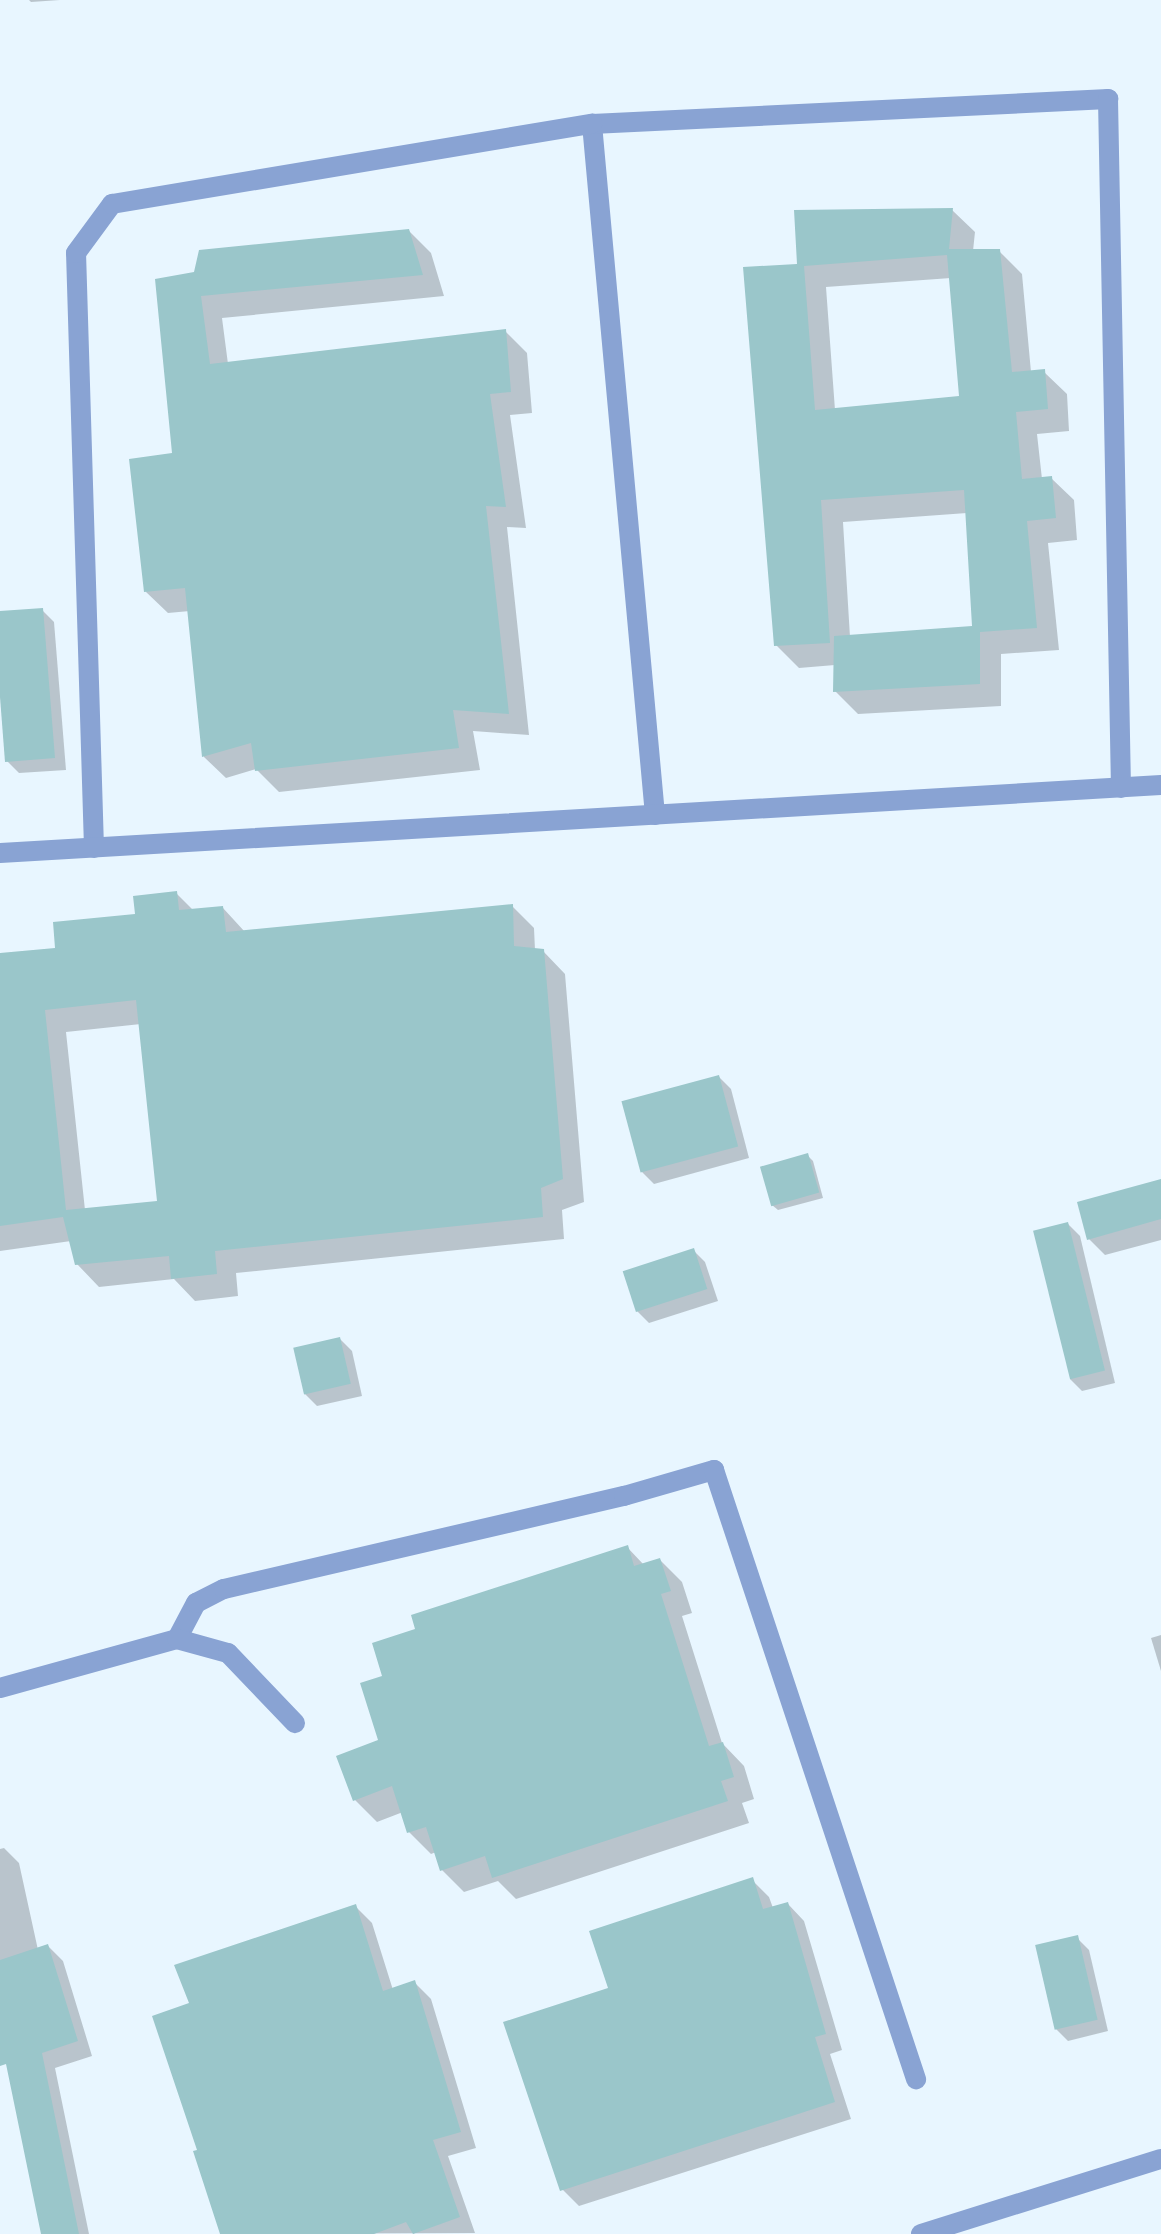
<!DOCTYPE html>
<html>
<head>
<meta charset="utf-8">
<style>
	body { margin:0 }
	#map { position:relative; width:1161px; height:2234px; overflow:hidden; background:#e8f6ff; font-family:"Sofia Sans Condensed",sans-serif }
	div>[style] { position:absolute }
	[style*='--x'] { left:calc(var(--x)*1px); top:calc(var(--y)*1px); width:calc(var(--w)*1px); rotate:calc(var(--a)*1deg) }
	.shadow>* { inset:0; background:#0003 }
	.building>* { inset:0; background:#9ac6ca; transform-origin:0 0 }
	.minor>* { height:20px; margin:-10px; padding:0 10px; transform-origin:10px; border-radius:10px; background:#89a3d3 }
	span { translate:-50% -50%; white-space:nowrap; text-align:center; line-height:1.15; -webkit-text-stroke:8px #e8f6ff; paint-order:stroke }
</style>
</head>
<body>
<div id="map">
	<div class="shadow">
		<i style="clip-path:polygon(29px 0,60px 0,31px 2px)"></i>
		<i style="clip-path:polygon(evenodd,952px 210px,975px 232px,973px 251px,999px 251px,1022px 274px,1031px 372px,1044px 372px,1067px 394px,1069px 431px,1037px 434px,1042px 479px,1051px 478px,1074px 500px,1077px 540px,1048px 543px,1059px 650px,1001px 654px,1001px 706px,858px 714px,835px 691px,835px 665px,799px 668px,776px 645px,799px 266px,952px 210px,951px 278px,961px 397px,835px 410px,826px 287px,951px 278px,952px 210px,967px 513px,974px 628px,850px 637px,843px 522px,967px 513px)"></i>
		<i style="clip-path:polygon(409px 231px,431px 253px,444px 296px,222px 318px,228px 364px,505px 331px,527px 353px,532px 413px,510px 415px,526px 528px,507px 527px,529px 735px,473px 731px,480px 770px,279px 792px,256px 769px,226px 778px,204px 757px,190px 611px,168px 613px,146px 592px,174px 454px,157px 281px)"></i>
		<i style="clip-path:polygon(42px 610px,54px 622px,66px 770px,19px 773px,7px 761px,0 613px)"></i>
		<i style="clip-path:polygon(evenodd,176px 893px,194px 911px,223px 908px,245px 932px,512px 906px,534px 928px,535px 950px,543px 951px,565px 974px,584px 1202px,562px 1210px,564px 1239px,236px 1273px,238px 1296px,195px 1301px,174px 1279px,99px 1287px,77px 1264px,71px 1241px,0 1251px,0 955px,58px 950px,137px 916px,176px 893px,141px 1024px,159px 1203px,85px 1210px,66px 1032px,141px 1024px)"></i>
		<i style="clip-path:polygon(719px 1077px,731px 1089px,749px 1158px,654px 1184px,642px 1172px)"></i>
		<i style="clip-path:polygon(807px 1155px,813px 1161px,823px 1198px,778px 1210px,772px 1205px)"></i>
		<i style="clip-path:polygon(1161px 1181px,1161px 1240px,1105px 1255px,1089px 1239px)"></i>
		<i style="clip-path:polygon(1068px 1224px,1080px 1236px,1115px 1383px,1082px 1391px,1070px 1379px)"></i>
		<i style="clip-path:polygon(693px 1250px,705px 1262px,718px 1301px,649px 1323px,637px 1311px)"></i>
		<i style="clip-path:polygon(340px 1339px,352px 1351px,362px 1396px,317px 1406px,305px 1394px)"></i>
		<i style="clip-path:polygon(627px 1547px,644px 1565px,660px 1560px,682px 1582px,692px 1613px,682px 1616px,722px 1743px,744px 1766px,754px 1799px,742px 1803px,749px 1823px,516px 1899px,498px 1881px,464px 1892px,442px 1870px,436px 1852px,431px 1854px,409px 1832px,403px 1812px,377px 1822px,355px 1800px,380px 1742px,385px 1677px,418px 1630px)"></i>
		<i style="clip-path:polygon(1161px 1635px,1161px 1671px,1151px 1638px)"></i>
		<i style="clip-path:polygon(4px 1848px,19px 1863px,38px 1950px,48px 1946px,63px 1961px,92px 2056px,55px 2068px,89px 2234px,43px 2234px,10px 2070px,0 2051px,0 1849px)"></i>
		<i style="clip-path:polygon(752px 1880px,769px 1897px,773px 1908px,788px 1904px,804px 1921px,842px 2050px,830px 2054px,851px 2119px,579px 2206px,562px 2189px,610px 1989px)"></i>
		<i style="clip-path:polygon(356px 1907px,372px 1923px,393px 1990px,415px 1983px,431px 1999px,476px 2148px,448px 2156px,475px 2233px,222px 2234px,199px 2151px,192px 2004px)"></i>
		<i style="clip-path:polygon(1077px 1938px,1089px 1950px,1108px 2031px,1068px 2041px,1056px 2029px)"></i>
	</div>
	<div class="building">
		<i style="clip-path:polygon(evenodd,953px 208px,949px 249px,1000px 249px,1012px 372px,1045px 369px,1048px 409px,1016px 412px,1022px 479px,1052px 476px,1056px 518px,1027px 521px,1037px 628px,980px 632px,980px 684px,833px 692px,834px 636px,972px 626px,964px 490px,821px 500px,830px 643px,774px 646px,743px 267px,797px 264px,794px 210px,953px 208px,947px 255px,959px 396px,815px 410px,804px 266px,947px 255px)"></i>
		<i style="clip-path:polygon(409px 229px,423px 275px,201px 296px,210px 364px,506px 329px,511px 392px,490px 394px,506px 507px,486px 506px,509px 714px,453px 710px,459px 748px,255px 771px,251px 743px,202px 757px,185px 588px,144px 592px,129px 459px,172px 453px,155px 279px,194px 272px,199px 250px)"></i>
		<i style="clip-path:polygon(43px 608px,55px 758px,5px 762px,0 697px,0 611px)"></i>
		<i style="clip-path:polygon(evenodd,177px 891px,179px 910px,223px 906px,226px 932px,513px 904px,514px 946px,544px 949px,563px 1179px,541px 1188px,543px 1217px,215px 1251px,217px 1274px,171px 1279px,169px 1256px,75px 1265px,63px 1217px,0 1226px,0 953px,55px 948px,53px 922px,135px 914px,133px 896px,177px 891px,136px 1000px,157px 1201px,66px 1210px,45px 1010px,136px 1000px)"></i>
		<i style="left:719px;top:1075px;width:74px;height:101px;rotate:75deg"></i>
		<i style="left:808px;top:1153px;width:41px;height:50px;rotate:74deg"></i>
		<i style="clip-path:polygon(1161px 1179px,1161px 1219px,1087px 1240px,1077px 1202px)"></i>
		<i style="left:1068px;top:1222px;width:153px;height:36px;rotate:76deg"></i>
		<i style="left:694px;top:1248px;width:43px;height:75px;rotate:72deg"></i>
		<i style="left:340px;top:1337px;width:48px;height:48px;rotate:77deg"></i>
		<i style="clip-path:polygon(628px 1545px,634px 1566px,660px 1558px,671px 1591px,661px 1594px,709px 1746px,723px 1742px,734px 1777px,721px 1781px,728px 1801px,492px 1878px,485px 1856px,440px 1871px,426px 1827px,407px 1833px,392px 1786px,353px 1801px,336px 1756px,378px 1740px,360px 1683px,382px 1676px,372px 1643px,415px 1629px,411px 1615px)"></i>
		<i style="clip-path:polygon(753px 1877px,763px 1909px,788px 1902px,826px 2034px,815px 2037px,835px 2102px,560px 2191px,503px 2022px,608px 1988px,589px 1931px)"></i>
		<i style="clip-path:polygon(356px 1904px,383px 1991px,415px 1980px,461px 2132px,433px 2140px,460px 2217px,413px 2234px,406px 2222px,374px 2234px,220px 2234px,193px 2151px,197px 2150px,152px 2016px,189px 2003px,174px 1965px)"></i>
		<i style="left:1078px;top:1935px;width:87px;height:44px;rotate:77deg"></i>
		<i style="clip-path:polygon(48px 1944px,78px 2041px,42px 2053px,79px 2234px,41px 2234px,6px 2064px,0 2066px,0 1960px)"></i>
	</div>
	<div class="minor">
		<i style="--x:655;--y:815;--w:694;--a:-95.21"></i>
		<i style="--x:592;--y:124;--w:517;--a:-2.77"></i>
		<i style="--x:1108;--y:99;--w:689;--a:88.92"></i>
		<i style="--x:94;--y:848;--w:595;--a:-91.73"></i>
		<i style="--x:76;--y:253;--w:61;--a:-53.7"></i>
		<i style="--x:112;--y:204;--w:487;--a:-9.5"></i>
		<i style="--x:0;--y:853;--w:1163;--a:-3.35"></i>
		<i style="--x:177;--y:1639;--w:41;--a:-62.2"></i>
		<i style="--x:196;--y:1603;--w:31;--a:-27"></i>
		<i style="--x:224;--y:1589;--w:411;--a:-13.1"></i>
		<i style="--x:624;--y:1496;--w:94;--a:-16.1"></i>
		<i style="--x:714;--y:1470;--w:642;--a:71.65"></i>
		<i style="--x:0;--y:1688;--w:184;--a:-15.5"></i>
		<i style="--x:177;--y:1639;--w:53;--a:15.4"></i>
		<i style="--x:228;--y:1653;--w:97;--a:46.3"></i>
		<i style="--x:921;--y:2234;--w:251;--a:-17.4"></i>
	</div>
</div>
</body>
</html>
